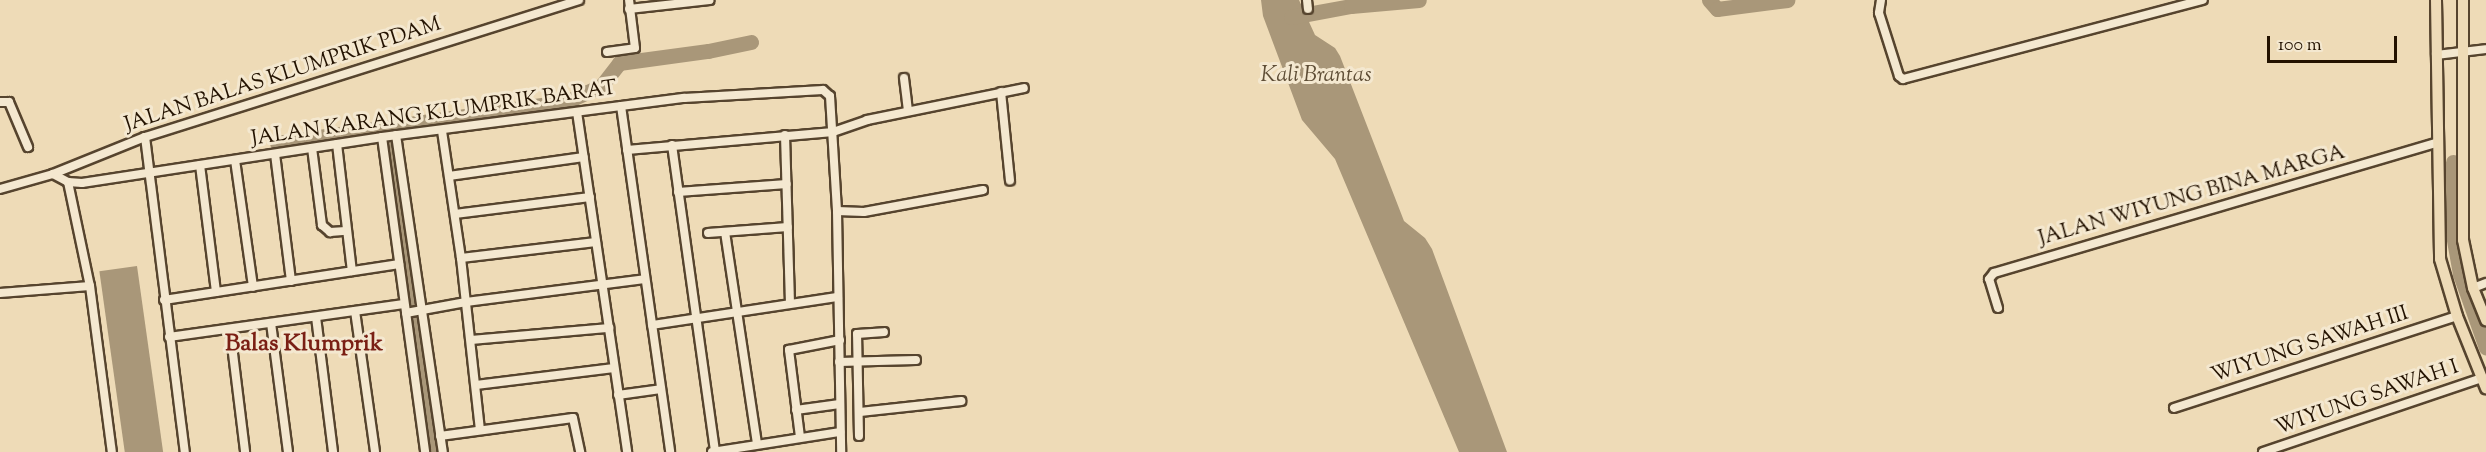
<!DOCTYPE html>
<html>
<head>
<meta charset="utf-8">
<style>
	body { margin:0 }
	#map { position:relative; width:2486px; height:452px; overflow:hidden; background:#eedbb7; font-family:"Sorts Mill Goudy",serif }
	div>[style] { position:absolute }
	[style*='--x'] { left:calc(var(--x)*1px); top:calc(var(--y)*1px); width:calc(var(--w)*1px); rotate:calc(var(--a)*1deg) }
	.water>* { inset:0; background:#a99779; transform-origin:0 0 }
	.river>* { height:15px; margin:-7.5px; padding:0 7.5px; transform-origin:7.5px; border-radius:7.5px; background:#a99779 }
	.roads { filter:drop-shadow(2px 0 #56442e) drop-shadow(-2px 0 #56442e) drop-shadow(0 2px #56442e) drop-shadow(0 -2px #56442e) }
	.minor>* { height:8px; margin:-4px; padding:0 4px; transform-origin:4px; border-radius:4px; background:#f4e8d0 }
	.major>* { height:10px; margin:-5px; padding:0 5px; transform-origin:5px; border-radius:5px; background:#eedbb7 }
	span { translate:-50% -50%; white-space:nowrap; text-align:center; line-height:1.15; -webkit-text-stroke:6px #f4e8d0; paint-order:stroke }
	.street-label { font-size:21px; color:#231200 }
	.water-label { font-size:22px; color:#5f4e36; font-style:italic }
	.quarter-label { font-size:24px; color:#7a1f14; font-weight:700 }
	.scale { position:absolute; left:2267px; top:36px; width:130px; height:27px; box-sizing:border-box; border:3px solid #231200; border-top:0; padding-left:8px; font-size:18px; line-height:21px; white-space:nowrap; color:#231200; -webkit-text-stroke:4px #f4e8d0; paint-order:stroke }
</style>
</head>
<body>
<div id="map">
	<div class="water">
		<i style="clip-path:polygon(1261px 0,1299px 0,1315px 35px,1335px 48px,1340px 56px,1404px 221px,1425px 238px,1432px 249px,1507px 452px,1459px 452px,1335px 159px,1302px 120px,1263px 16px)"></i>
		<i style="left:137px;top:266px;width:188px;height:38px;rotate:82deg"></i>
	</div>
	<div class="river">
		<i style="--x:1709;--y:0;--w:12;--a:48"></i>
		<i style="--x:1717;--y:9;--w:71;--a:-7.3"></i>
		<i style="--x:1291;--y:17;--w:61;--a:-10.4"></i>
		<i style="--x:1351;--y:6;--w:68;--a:-5"></i>
		<i style="--x:388;--y:129;--w:327;--a:81.4"></i>
		<i style="--x:277;--y:143;--w:294;--a:-8.2"></i>
		<i style="--x:568;--y:101;--w:38;--a:-25"></i>
		<i style="--x:602;--y:85;--w:28;--a:-52"></i>
		<i style="--x:619;--y:63;--w:90;--a:-7.7"></i>
		<i style="--x:708;--y:51;--w:44;--a:-11.8"></i>
		<i style="--x:2453;--y:162;--w:67;--a:90.9"></i>
		<i style="--x:2452;--y:229;--w:46;--a:79.9"></i>
		<i style="--x:2460;--y:274;--w:78;--a:70.6"></i>
	</div>
	<div class="roads">
		<div class="minor">
			<i style="--x:1307;--y:0;--w:9;--a:84"></i>
			<i style="--x:1881;--y:0;--w:13;--a:99"></i>
			<i style="--x:1879;--y:13;--w:66;--a:72.4"></i>
			<i style="--x:1899;--y:76;--w:5;--a:37"></i>
			<i style="--x:1903;--y:79;--w:310;--a:-14.8"></i>
			<i style="--x:629;--y:9;--w:81;--a:-6.3"></i>
			<i style="--x:607;--y:52;--w:28;--a:-8"></i>
			<i style="--x:635;--y:48;--w:48;--a:-97.1"></i>
			<i style="--x:2436;--y:55;--w:50;--a:-6.8"></i>
			<i style="--x:904;--y:78;--w:33;--a:83"></i>
			<i style="--x:1001;--y:92;--w:89;--a:84.2"></i>
			<i style="--x:0;--y:102;--w:9;--a:0"></i>
			<i style="--x:9;--y:102;--w:49;--a:67.1"></i>
			<i style="--x:621;--y:106;--w:349;--a:81.9"></i>
			<i style="--x:577;--y:112;--w:344;--a:81.6"></i>
			<i style="--x:442;--y:131;--w:128;--a:81.5"></i>
			<i style="--x:461;--y:258;--w:173;--a:83.7"></i>
			<i style="--x:396;--y:135;--w:320;--a:81.6"></i>
			<i style="--x:785;--y:135;--w:167;--a:88.3"></i>
			<i style="--x:145;--y:137;--w:318;--a:82.8"></i>
			<i style="--x:382;--y:137;--w:318;--a:82.2"></i>
			<i style="--x:337;--y:144;--w:128;--a:83.3"></i>
			<i style="--x:672;--y:145;--w:309;--a:82"></i>
			<i style="--x:312;--y:148;--w:78;--a:82.6"></i>
			<i style="--x:322;--y:225;--w:11;--a:41"></i>
			<i style="--x:330;--y:232;--w:16;--a:-4"></i>
			<i style="--x:627;--y:150;--w:207;--a:-5"></i>
			<i style="--x:833;--y:132;--w:36;--a:-19"></i>
			<i style="--x:867;--y:120;--w:160;--a:-11.5"></i>
			<i style="--x:275;--y:154;--w:128;--a:82.8"></i>
			<i style="--x:235;--y:160;--w:128;--a:81.9"></i>
			<i style="--x:200;--y:165;--w:128;--a:82.8"></i>
			<i style="--x:53;--y:174;--w:17;--a:28"></i>
			<i style="--x:68;--y:182;--w:14;--a:4"></i>
			<i style="--x:82;--y:183;--w:304;--a:-8.7"></i>
			<i style="--x:382;--y:137;--w:305;--a:-7.4"></i>
			<i style="--x:684;--y:98;--w:139;--a:-3.3"></i>
			<i style="--x:823;--y:90;--w:9;--a:41"></i>
			<i style="--x:830;--y:96;--w:115;--a:86.5"></i>
			<i style="--x:837;--y:211;--w:241;--a:89"></i>
			<i style="--x:449;--y:176;--w:136;--a:-8"></i>
			<i style="--x:68;--y:182;--w:106;--a:78.1"></i>
			<i style="--x:90;--y:286;--w:167;--a:82.5"></i>
			<i style="--x:0;--y:189;--w:55;--a:-15.8"></i>
			<i style="--x:53;--y:174;--w:99;--a:-21.9"></i>
			<i style="--x:145;--y:137;--w:455;--a:-17.5"></i>
			<i style="--x:678;--y:192;--w:109;--a:-4.2"></i>
			<i style="--x:837;--y:211;--w:27;--a:2"></i>
			<i style="--x:864;--y:212;--w:121;--a:-10.5"></i>
			<i style="--x:455;--y:214;--w:136;--a:-7.2"></i>
			<i style="--x:725;--y:232;--w:214;--a:81.4"></i>
			<i style="--x:708;--y:233;--w:80;--a:-4.3"></i>
			<i style="--x:461;--y:258;--w:136;--a:-6.8"></i>
			<i style="--x:2473;--y:288;--w:14;--a:-21"></i>
			<i style="--x:0;--y:293;--w:90;--a:-4.4"></i>
			<i style="--x:164;--y:300;--w:238;--a:-8.7"></i>
			<i style="--x:1998;--y:308;--w:30;--a:-107"></i>
			<i style="--x:1989;--y:279;--w:8;--a:-50"></i>
			<i style="--x:1994;--y:273;--w:463;--a:-16.4"></i>
			<i style="--x:355;--y:311;--w:142;--a:81.9"></i>
			<i style="--x:406;--y:313;--w:61;--a:-10.4"></i>
			<i style="--x:466;--y:302;--w:180;--a:-7.3"></i>
			<i style="--x:316;--y:317;--w:136;--a:82.8"></i>
			<i style="--x:271;--y:323;--w:130;--a:82.5"></i>
			<i style="--x:652;--y:325;--w:188;--a:-8.6"></i>
			<i style="--x:230;--y:329;--w:124;--a:83"></i>
			<i style="--x:169;--y:337;--w:237;--a:-8"></i>
			<i style="--x:471;--y:340;--w:139;--a:-5"></i>
			<i style="--x:839;--y:362;--w:77;--a:-1.5"></i>
			<i style="--x:476;--y:385;--w:139;--a:-7"></i>
			<i style="--x:618;--y:395;--w:43;--a:-7.9"></i>
			<i style="--x:2174;--y:408;--w:298;--a:-18"></i>
			<i style="--x:796;--y:410;--w:44;--a:-7.8"></i>
			<i style="--x:860;--y:412;--w:102;--a:-6.2"></i>
			<i style="--x:440;--y:436;--w:134;--a:-7.7"></i>
			<i style="--x:573;--y:418;--w:35;--a:78"></i>
			<i style="--x:859;--y:436;--w:102;--a:-91.1"></i>
			<i style="--x:857;--y:334;--w:27;--a:-4"></i>
			<i style="--x:800;--y:437;--w:88;--a:-97.2"></i>
			<i style="--x:789;--y:350;--w:52;--a:-11.1"></i>
			<i style="--x:712;--y:452;--w:130;--a:-8.9"></i>
			<i style="--x:2263;--y:452;--w:231;--a:-18.7"></i>
		</div>
		<div class="major">
			<i style="--x:2436;--y:0;--w:259;--a:89.1"></i>
			<i style="--x:2440;--y:259;--w:59;--a:73.4"></i>
			<i style="--x:2457;--y:316;--w:78;--a:68.1"></i>
			<i style="--x:2463;--y:0;--w:240;--a:90"></i>
			<i style="--x:2463;--y:240;--w:49;--a:78.2"></i>
			<i style="--x:2473;--y:288;--w:35;--a:68"></i>
		</div>
	</div>
	<div class="street-label">
		<span style="left:283px;top:75px;rotate:-18deg">JALAN BALAS KLUMPRIK PDAM</span>
		<span style="left:434px;top:114px;rotate:-8deg">JALAN KARANG KLUMPRIK BARAT</span>
		<span style="left:2192px;top:196px;rotate:-16deg">JALAN WIYUNG BINA MARGA</span>
		<span style="left:2310px;top:345px;rotate:-18deg">WIYUNG SAWAH III</span>
		<span style="left:2367px;top:398px;rotate:-19deg">WIYUNG SAWAH I</span>
	</div>
	<div class="water-label">
		<span style="left:1316px;top:77px">Kali Brantas</span>
	</div>
	<div class="quarter-label">
		<span style="left:304px;top:345px">Balas Klumprik</span>
	</div>
	<div class="scale">100 m</div>
</div>
</body>
</html>
